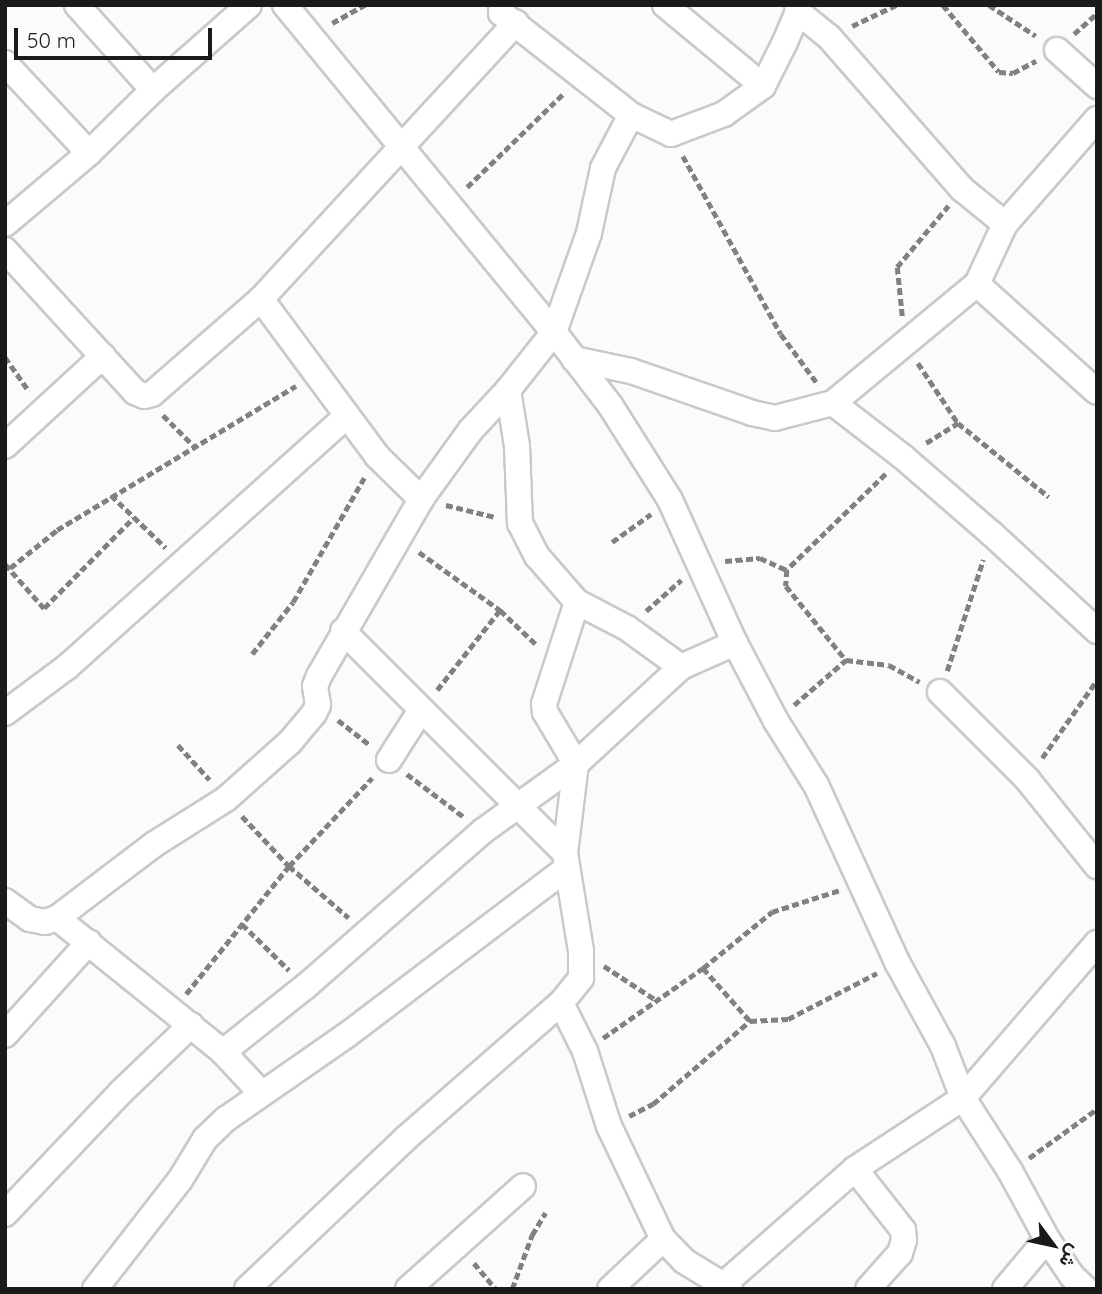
<!DOCTYPE html>
<html>
<head>
<meta charset="utf-8">
<style>
	body { margin:0 }
	#map { position:relative; width:1102px; height:1294px; overflow:hidden; background:#fbfbfd; font-family:Quicksand,Vazirmatn,sans-serif }
	div>[style] { position:absolute }
	[style*='--x'] { left:calc(var(--x)*1px); top:calc(var(--y)*1px); width:calc(var(--w)*1px); rotate:calc(var(--a)*1deg) }
	.path>* { height:4.5px; margin-top:-2.25px; transform-origin:0; background:repeating-linear-gradient(90deg,#818183 0 7px,transparent 0 10.5px) }
	.roads { filter:drop-shadow(2px 0 #c9c9cb) drop-shadow(-2px 0 #c9c9cb) drop-shadow(0 2px #c9c9cb) drop-shadow(0 -2px #c9c9cb) }
	.street>* { height:24px; margin:-12px; padding:0 12px; transform-origin:12px; border-radius:12px; background:#fff }
	span { translate:-50% -50%; white-space:nowrap; text-align:center; line-height:1.15; -webkit-text-stroke:7px #fbfbfd; paint-order:stroke }
	.frame { position:absolute; inset:0; border:7px solid #1a1a1b; pointer-events:none }
	.north { position:absolute; left:1018px; top:1210px; width:70px; height:70px; -webkit-text-stroke:5px #fbfbfd; paint-order:stroke; rotate:123deg; font-size:19px; font-weight:700; line-height:28px; text-align:center; color:#1a1a1b }
	.north::after { content:''; display:block; margin:auto; width:24px; height:32px; background:#1a1a1b; clip-path:polygon(50% 0,100% 100%,50% 72%,0 100%) }
	.scale { position:absolute; left:14px; top:28px; width:198px; height:32px; box-sizing:border-box; border:4px solid #1a1a1b; border-top:0; padding-left:9px; font-size:21px; line-height:24px; white-space:nowrap; color:#1a1a1b; -webkit-text-stroke:5px #fbfbfd; paint-order:stroke }
</style>
</head>
<body>
<div id="map">
	<div class="path">
		<i style="--x:943;--y:5;--w:87;--a:50.1"></i>
		<i style="--x:999;--y:72;--w:14;--a:4"></i>
		<i style="--x:1013;--y:73;--w:26;--a:-28"></i>
		<i style="--x:989;--y:5;--w:56;--a:33.4"></i>
		<i style="--x:332;--y:23;--w:38;--a:-29"></i>
		<i style="--x:852;--y:26;--w:49;--a:-25.5"></i>
		<i style="--x:1074;--y:34;--w:31;--a:-42"></i>
		<i style="--x:683;--y:156;--w:203;--a:61.2"></i>
		<i style="--x:781;--y:334;--w:61;--a:53.7"></i>
		<i style="--x:467;--y:187;--w:135;--a:-44.1"></i>
		<i style="--x:902;--y:316;--w:49;--a:-95.8"></i>
		<i style="--x:897;--y:267;--w:80;--a:-50.1"></i>
		<i style="--x:5;--y:357;--w:42;--a:54.8"></i>
		<i style="--x:918;--y:363;--w:72;--a:56.3"></i>
		<i style="--x:958;--y:423;--w:117;--a:39.1"></i>
		<i style="--x:163;--y:415;--w:45;--a:45"></i>
		<i style="--x:926;--y:443;--w:38;--a:-32"></i>
		<i style="--x:886;--y:474;--w:138;--a:135.9"></i>
		<i style="--x:787;--y:570;--w:16;--a:94"></i>
		<i style="--x:786;--y:586;--w:95;--a:51"></i>
		<i style="--x:846;--y:660;--w:43;--a:6.6"></i>
		<i style="--x:889;--y:665;--w:35;--a:29"></i>
		<i style="--x:111;--y:495;--w:76;--a:43.9"></i>
		<i style="--x:446;--y:505;--w:50;--a:13.8"></i>
		<i style="--x:612;--y:542;--w:48;--a:-35.7"></i>
		<i style="--x:419;--y:552;--w:100;--a:35.6"></i>
		<i style="--x:500;--y:610;--w:52;--a:43.5"></i>
		<i style="--x:725;--y:561;--w:35;--a:-5"></i>
		<i style="--x:760;--y:558;--w:30;--a:24"></i>
		<i style="--x:5;--y:564;--w:59;--a:48.4"></i>
		<i style="--x:44;--y:608;--w:127;--a:-45.3"></i>
		<i style="--x:10;--y:568;--w:60;--a:-39"></i>
		<i style="--x:57;--y:530;--w:279;--a:-31.1"></i>
		<i style="--x:646;--y:611;--w:47;--a:-41.5"></i>
		<i style="--x:252;--y:654;--w:66;--a:-51.7"></i>
		<i style="--x:293;--y:602;--w:143;--a:-60.2"></i>
		<i style="--x:947;--y:671;--w:117;--a:-72"></i>
		<i style="--x:437;--y:690;--w:102;--a:-51.8"></i>
		<i style="--x:794;--y:705;--w:69;--a:-40.9"></i>
		<i style="--x:338;--y:720;--w:41;--a:38"></i>
		<i style="--x:178;--y:745;--w:47;--a:47.6"></i>
		<i style="--x:1042;--y:758;--w:95;--a:-54.8"></i>
		<i style="--x:407;--y:774;--w:71;--a:37"></i>
		<i style="--x:242;--y:816;--w:69;--a:46.8"></i>
		<i style="--x:289;--y:866;--w:79;--a:40.9"></i>
		<i style="--x:242;--y:924;--w:66;--a:44.4"></i>
		<i style="--x:604;--y:966;--w:62;--a:33.2"></i>
		<i style="--x:703;--y:968;--w:71;--a:48.4"></i>
		<i style="--x:186;--y:994;--w:164;--a:-51.2"></i>
		<i style="--x:289;--y:866;--w:121;--a:-46.7"></i>
		<i style="--x:603;--y:1038;--w:122;--a:-35"></i>
		<i style="--x:703;--y:968;--w:89;--a:-39.1"></i>
		<i style="--x:772;--y:912;--w:71;--a:-17.9"></i>
		<i style="--x:629;--y:1116;--w:27;--a:-27"></i>
		<i style="--x:653;--y:1104;--w:128;--a:-40.6"></i>
		<i style="--x:750;--y:1021;--w:38;--a:-3"></i>
		<i style="--x:788;--y:1019;--w:100;--a:-27.3"></i>
		<i style="--x:1029;--y:1158;--w:84;--a:-35.8"></i>
		<i style="--x:474;--y:1263;--w:34;--a:50"></i>
		<i style="--x:512;--y:1289;--w:58;--a:-69.7"></i>
		<i style="--x:532;--y:1235;--w:26;--a:-59"></i>
	</div>
	<div class="roads">
		<div class="street">
			<i style="--x:77;--y:5;--w:114;--a:48.2"></i>
			<i style="--x:285;--y:5;--w:423;--a:50.6"></i>
			<i style="--x:554;--y:332;--w:92;--a:52.5"></i>
			<i style="--x:610;--y:405;--w:112;--a:57.7"></i>
			<i style="--x:670;--y:500;--w:157;--a:65.6"></i>
			<i style="--x:735;--y:643;--w:88;--a:62.3"></i>
			<i style="--x:776;--y:721;--w:75;--a:58"></i>
			<i style="--x:816;--y:785;--w:195;--a:65.4"></i>
			<i style="--x:897;--y:962;--w:96;--a:61.3"></i>
			<i style="--x:943;--y:1046;--w:56;--a:69"></i>
			<i style="--x:963;--y:1098;--w:87;--a:57.2"></i>
			<i style="--x:1010;--y:1171;--w:77;--a:61.4"></i>
			<i style="--x:1047;--y:1239;--w:45;--a:56"></i>
			<i style="--x:1072;--y:1276;--w:19;--a:43"></i>
			<i style="--x:502;--y:5;--w:8;--a:97"></i>
			<i style="--x:501;--y:13;--w:165;--a:38.1"></i>
			<i style="--x:631;--y:115;--w:44;--a:25.4"></i>
			<i style="--x:671;--y:134;--w:57;--a:-20.7"></i>
			<i style="--x:724;--y:114;--w:48;--a:-35.7"></i>
			<i style="--x:763;--y:86;--w:49;--a:-63.4"></i>
			<i style="--x:785;--y:42;--w:33;--a:-67"></i>
			<i style="--x:798;--y:12;--w:7;--a:-98"></i>
			<i style="--x:665;--y:5;--w:127;--a:39.6"></i>
			<i style="--x:798;--y:12;--w:40;--a:39"></i>
			<i style="--x:829;--y:37;--w:202;--a:48.8"></i>
			<i style="--x:962;--y:189;--w:55;--a:39.1"></i>
			<i style="--x:1057;--y:50;--w:54;--a:42"></i>
			<i style="--x:5;--y:63;--w:123;--a:47"></i>
			<i style="--x:5;--y:224;--w:110;--a:-40.2"></i>
			<i style="--x:89;--y:153;--w:90;--a:-44.5"></i>
			<i style="--x:153;--y:90;--w:128;--a:-41.5"></i>
			<i style="--x:5;--y:250;--w:193;--a:47.5"></i>
			<i style="--x:135;--y:392;--w:10;--a:24"></i>
			<i style="--x:144;--y:396;--w:8;--a:-14"></i>
			<i style="--x:152;--y:394;--w:145;--a:-41.1"></i>
			<i style="--x:261;--y:299;--w:376;--a:-47.3"></i>
			<i style="--x:977;--y:284;--w:161;--a:42"></i>
			<i style="--x:261;--y:299;--w:195;--a:53.5"></i>
			<i style="--x:377;--y:456;--w:62;--a:44.3"></i>
			<i style="--x:574;--y:359;--w:58;--a:11.9"></i>
			<i style="--x:631;--y:371;--w:128;--a:19.1"></i>
			<i style="--x:752;--y:413;--w:24;--a:12"></i>
			<i style="--x:775;--y:418;--w:60;--a:-14.5"></i>
			<i style="--x:833;--y:403;--w:187;--a:-39.6"></i>
			<i style="--x:977;--y:284;--w:66;--a:-65"></i>
			<i style="--x:1005;--y:224;--w:140;--a:-48.8"></i>
			<i style="--x:508;--y:390;--w:57;--a:80.9"></i>
			<i style="--x:517;--y:446;--w:77;--a:87.8"></i>
			<i style="--x:520;--y:523;--w:37;--a:63"></i>
			<i style="--x:537;--y:556;--w:61;--a:49"></i>
			<i style="--x:577;--y:602;--w:56;--a:27.5"></i>
			<i style="--x:627;--y:628;--w:67;--a:35.8"></i>
			<i style="--x:833;--y:403;--w:88;--a:37.6"></i>
			<i style="--x:903;--y:457;--w:118;--a:40.9"></i>
			<i style="--x:992;--y:534;--w:143;--a:42.7"></i>
			<i style="--x:5;--y:446;--w:133;--a:-42.6"></i>
			<i style="--x:343;--y:631;--w:314;--a:45"></i>
			<i style="--x:940;--y:692;--w:123;--a:45"></i>
			<i style="--x:1027;--y:779;--w:112;--a:51.2"></i>
			<i style="--x:5;--y:713;--w:77;--a:-36.6"></i>
			<i style="--x:67;--y:667;--w:376;--a:-41.9"></i>
			<i style="--x:389;--y:760;--w:59;--a:-57.4"></i>
			<i style="--x:5;--y:901;--w:31;--a:36"></i>
			<i style="--x:30;--y:919;--w:15;--a:11"></i>
			<i style="--x:45;--y:922;--w:13;--a:-18"></i>
			<i style="--x:57;--y:918;--w:121;--a:-37.2"></i>
			<i style="--x:153;--y:845;--w:86;--a:-32.2"></i>
			<i style="--x:226;--y:799;--w:86;--a:-41.7"></i>
			<i style="--x:290;--y:742;--w:38;--a:-50"></i>
			<i style="--x:314;--y:713;--w:9;--a:-63"></i>
			<i style="--x:318;--y:705;--w:19;--a:-99"></i>
			<i style="--x:315;--y:686;--w:11;--a:-68"></i>
			<i style="--x:319;--y:676;--w:204;--a:-60"></i>
			<i style="--x:421;--y:499;--w:84;--a:-54.2"></i>
			<i style="--x:470;--y:431;--w:56;--a:-47.2"></i>
			<i style="--x:508;--y:390;--w:74;--a:-51.6"></i>
			<i style="--x:554;--y:332;--w:105;--a:-70.5"></i>
			<i style="--x:589;--y:233;--w:66;--a:-77.8"></i>
			<i style="--x:603;--y:168;--w:60;--a:-62.2"></i>
			<i style="--x:57;--y:918;--w:213;--a:38.9"></i>
			<i style="--x:223;--y:1052;--w:57;--a:47.1"></i>
			<i style="--x:561;--y:1003;--w:54;--a:63.4"></i>
			<i style="--x:585;--y:1051;--w:79;--a:72.3"></i>
			<i style="--x:609;--y:1126;--w:125;--a:64.5"></i>
			<i style="--x:663;--y:1239;--w:30;--a:46"></i>
			<i style="--x:684;--y:1261;--w:54;--a:31.3"></i>
			<i style="--x:5;--y:1035;--w:125;--a:-47.9"></i>
			<i style="--x:223;--y:1052;--w:106;--a:-38.5"></i>
			<i style="--x:306;--y:986;--w:235;--a:-41.2"></i>
			<i style="--x:483;--y:831;--w:115;--a:-35.8"></i>
			<i style="--x:576;--y:764;--w:143;--a:-42.7"></i>
			<i style="--x:681;--y:667;--w:59;--a:-24"></i>
			<i style="--x:855;--y:1169;--w:78;--a:51.8"></i>
			<i style="--x:903;--y:1230;--w:10;--a:84"></i>
			<i style="--x:904;--y:1240;--w:14;--a:107"></i>
			<i style="--x:900;--y:1253;--w:48;--a:131.6"></i>
			<i style="--x:5;--y:1214;--w:168;--a:-46.4"></i>
			<i style="--x:121;--y:1092;--w:97;--a:-43.7"></i>
			<i style="--x:723;--y:1285;--w:176;--a:-41.3"></i>
			<i style="--x:855;--y:1169;--w:129;--a:-33.3"></i>
			<i style="--x:963;--y:1098;--w:205;--a:-49.2"></i>
			<i style="--x:95;--y:1289;--w:138;--a:-52.1"></i>
			<i style="--x:180;--y:1180;--w:48;--a:-58.6"></i>
			<i style="--x:205;--y:1139;--w:29;--a:-44"></i>
			<i style="--x:226;--y:1119;--w:147;--a:-34.8"></i>
			<i style="--x:347;--y:1035;--w:275;--a:-37.2"></i>
			<i style="--x:247;--y:1289;--w:219;--a:-43.5"></i>
			<i style="--x:406;--y:1138;--w:206;--a:-41.1"></i>
			<i style="--x:561;--y:1003;--w:32;--a:-51"></i>
			<i style="--x:581;--y:978;--w:27;--a:-90"></i>
			<i style="--x:581;--y:951;--w:99;--a:-99.3"></i>
			<i style="--x:565;--y:853;--w:90;--a:-83"></i>
			<i style="--x:576;--y:764;--w:61;--a:-120.8"></i>
			<i style="--x:545;--y:712;--w:8;--a:-97"></i>
			<i style="--x:544;--y:704;--w:107;--a:-72.1"></i>
			<i style="--x:408;--y:1289;--w:154;--a:-41.8"></i>
			<i style="--x:610;--y:1289;--w:73;--a:-43.3"></i>
			<i style="--x:1005;--y:1289;--w:65;--a:-50"></i>
		</div>
	</div>
	<div class="frame"></div>
	<div class="north">ش</div>
	<div class="scale">50 m</div>
</div>
</body>
</html>
